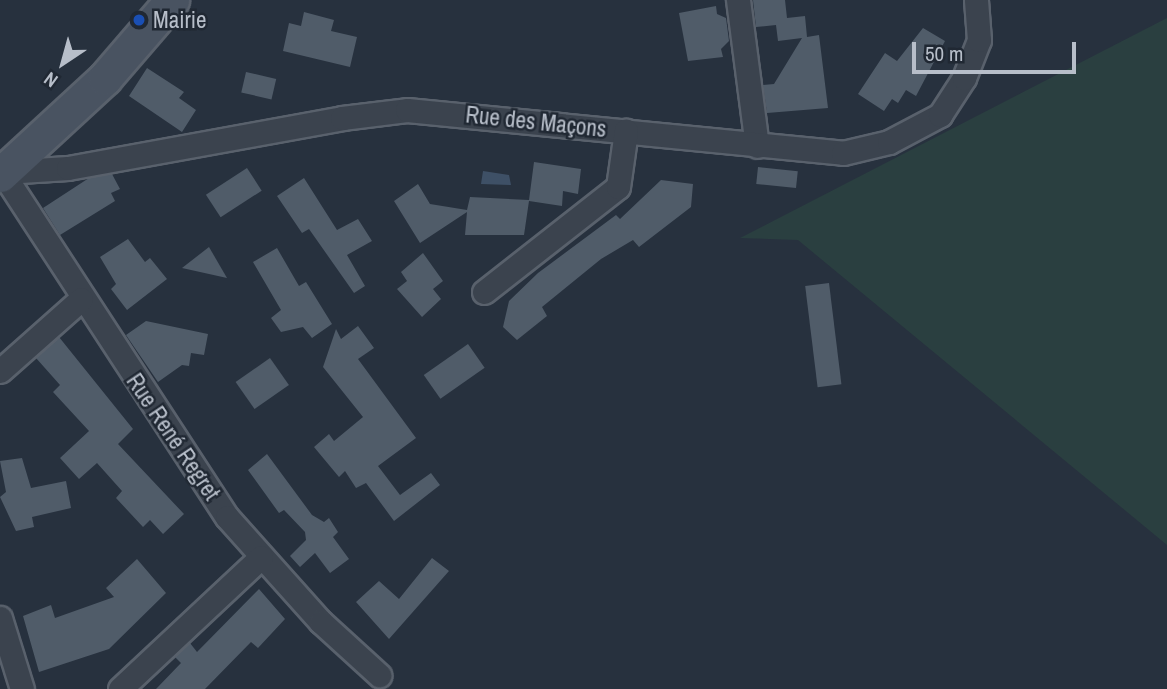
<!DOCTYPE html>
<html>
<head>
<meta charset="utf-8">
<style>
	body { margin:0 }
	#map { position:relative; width:1167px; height:689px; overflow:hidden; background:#27313e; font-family:"Archivo Narrow",sans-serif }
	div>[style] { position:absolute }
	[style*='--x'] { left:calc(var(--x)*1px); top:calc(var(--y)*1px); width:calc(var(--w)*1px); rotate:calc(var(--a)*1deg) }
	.green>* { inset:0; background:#2a3f40 }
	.water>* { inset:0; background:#3e5066 }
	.building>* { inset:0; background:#505c69; transform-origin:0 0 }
	.roads { filter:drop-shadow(2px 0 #59616c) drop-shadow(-2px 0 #59616c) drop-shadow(0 2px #59616c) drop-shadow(0 -2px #59616c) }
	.street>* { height:23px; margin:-11.5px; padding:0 11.5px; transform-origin:11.5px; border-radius:11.5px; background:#3b434e }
	.secondary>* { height:33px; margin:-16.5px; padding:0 16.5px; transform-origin:16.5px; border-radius:16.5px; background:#495361 }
	.dots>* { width:19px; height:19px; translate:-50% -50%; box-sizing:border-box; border:4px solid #202833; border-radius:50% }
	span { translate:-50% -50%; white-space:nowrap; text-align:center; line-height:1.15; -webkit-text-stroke:5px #202833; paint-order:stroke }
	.poi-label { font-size:23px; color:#b7bec9 }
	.left { translate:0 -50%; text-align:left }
	.street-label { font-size:23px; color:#b7bec9 }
	.north { position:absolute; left:28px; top:28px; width:70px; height:70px; -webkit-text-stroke:5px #202833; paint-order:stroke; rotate:216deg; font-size:19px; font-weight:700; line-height:28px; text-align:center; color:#b7bec9 }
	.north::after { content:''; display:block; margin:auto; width:24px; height:32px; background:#b7bec9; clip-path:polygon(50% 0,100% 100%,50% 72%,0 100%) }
	.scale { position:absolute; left:912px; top:42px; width:164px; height:32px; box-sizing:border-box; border:4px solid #b7bec9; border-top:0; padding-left:9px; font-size:21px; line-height:24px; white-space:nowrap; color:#b7bec9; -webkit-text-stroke:5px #202833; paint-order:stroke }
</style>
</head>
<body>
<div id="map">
	<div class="green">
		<i style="clip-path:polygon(1167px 18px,1167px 545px,798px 240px,740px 238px)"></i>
	</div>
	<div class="water">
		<i style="clip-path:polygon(483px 171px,509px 175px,511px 185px,481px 184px)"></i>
	</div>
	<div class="building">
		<i style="clip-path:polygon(753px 0,785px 0,787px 18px,805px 16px,807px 37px,819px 35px,828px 108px,767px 113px,763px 85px,774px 84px,802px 38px,778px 41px,776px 25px,756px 27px)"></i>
		<i style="clip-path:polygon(716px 6px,717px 14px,726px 18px,729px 41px,721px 49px,723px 57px,688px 61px,679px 13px)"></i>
		<i style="clip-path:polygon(304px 12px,334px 20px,331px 31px,357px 37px,350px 67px,283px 51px,289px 23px,301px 26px)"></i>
		<i style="clip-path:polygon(923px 28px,945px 41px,916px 96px,906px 90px,898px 103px,892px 99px,884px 111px,858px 94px,885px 53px,897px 61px)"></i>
		<i style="clip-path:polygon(147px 68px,184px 92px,179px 98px,196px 110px,182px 132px,129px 96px)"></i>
		<i style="left:246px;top:72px;width:31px;height:21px;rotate:13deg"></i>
		<i style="clip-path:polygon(534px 162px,581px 169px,578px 194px,563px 191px,562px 206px,529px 201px,524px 235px,465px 235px,467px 212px,420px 243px,394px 201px,418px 184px,430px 204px,467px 210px,470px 197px,529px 200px)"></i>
		<i style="left:758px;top:167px;width:40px;height:17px;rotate:6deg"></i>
		<i style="left:247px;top:168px;width:27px;height:49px;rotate:57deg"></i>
		<i style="clip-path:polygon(112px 174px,120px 189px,111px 193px,115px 201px,60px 235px,43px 208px,89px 178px)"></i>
		<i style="clip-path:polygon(304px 178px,337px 230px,358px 219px,372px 241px,347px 255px,365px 286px,354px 293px,309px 229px,302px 233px,277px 196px)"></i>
		<i style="clip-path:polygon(661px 180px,693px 184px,691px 207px,639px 247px,633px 240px,601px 259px,542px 307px,547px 316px,517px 340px,503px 327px,509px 301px,538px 273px,616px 215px,620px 219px)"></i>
		<i style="clip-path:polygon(128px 239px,145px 262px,150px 258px,167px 279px,127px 310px,111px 289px,116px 284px,100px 257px)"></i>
		<i style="clip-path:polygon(209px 247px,227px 278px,182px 268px)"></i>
		<i style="clip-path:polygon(277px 248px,299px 286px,306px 282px,332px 324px,312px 338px,303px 327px,281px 332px,271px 318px,281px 310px,253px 262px)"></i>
		<i style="clip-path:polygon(423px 253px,443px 281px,433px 289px,441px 299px,422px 317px,397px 289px,407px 281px,401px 272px)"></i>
		<i style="left:829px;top:283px;width:102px;height:24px;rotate:83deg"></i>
		<i style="clip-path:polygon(146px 321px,208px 334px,204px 355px,191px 353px,189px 366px,182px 365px,158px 382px,126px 335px)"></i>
		<i style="clip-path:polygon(358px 326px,374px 348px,358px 359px,416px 438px,378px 466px,400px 495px,431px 473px,440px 485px,394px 521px,366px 483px,356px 488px,345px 471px,339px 477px,314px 447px,329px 434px,334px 441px,363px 417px,323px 367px,336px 329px,341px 339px)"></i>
		<i style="clip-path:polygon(59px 337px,133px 429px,118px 444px,184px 514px,163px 534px,150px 520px,143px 527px,116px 498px,122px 491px,97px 463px,79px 479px,60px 458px,89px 431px,53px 392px,60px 385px,36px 358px)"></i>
		<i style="left:468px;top:344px;width:29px;height:54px;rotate:55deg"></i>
		<i style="left:270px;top:358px;width:33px;height:42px;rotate:55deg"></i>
		<i style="clip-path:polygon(267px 454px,312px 515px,324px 522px,329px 518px,338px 532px,333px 537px,349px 559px,330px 573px,315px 553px,300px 567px,290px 556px,306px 540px,305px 532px,284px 510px,279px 513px,248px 470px)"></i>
		<i style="clip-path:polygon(22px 458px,31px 488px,66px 481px,71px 508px,32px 517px,34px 527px,16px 531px,0 497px,6px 492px,0 461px)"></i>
		<i style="clip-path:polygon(432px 558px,449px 571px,389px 639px,356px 602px,379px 581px,399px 599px)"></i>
		<i style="clip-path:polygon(137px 559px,166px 593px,109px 649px,39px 672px,23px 616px,51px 605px,55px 618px,114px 597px,106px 588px)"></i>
		<i style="clip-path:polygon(259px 589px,285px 619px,258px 648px,251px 642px,205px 689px,156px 689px,181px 663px,175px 657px,190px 643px,197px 652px)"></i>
	</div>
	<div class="roads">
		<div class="street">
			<i style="--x:738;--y:0;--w:147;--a:82.6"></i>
			<i style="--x:0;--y:169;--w:415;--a:56.9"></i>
			<i style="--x:227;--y:517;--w:141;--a:48.2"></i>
			<i style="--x:321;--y:622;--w:79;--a:42.4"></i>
			<i style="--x:4;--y:172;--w:64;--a:-3.6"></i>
			<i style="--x:68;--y:168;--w:279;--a:-10.3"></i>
			<i style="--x:342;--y:118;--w:65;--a:-7"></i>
			<i style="--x:407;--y:110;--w:438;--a:5.6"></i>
			<i style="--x:843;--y:153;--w:47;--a:-13.4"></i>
			<i style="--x:889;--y:142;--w:58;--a:-27.9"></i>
			<i style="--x:940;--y:115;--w:44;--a:-57"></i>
			<i style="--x:964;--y:78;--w:41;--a:-68.5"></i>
			<i style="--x:979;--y:40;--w:40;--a:-94.3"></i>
			<i style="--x:484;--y:292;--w:170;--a:-38.1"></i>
			<i style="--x:618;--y:187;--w:57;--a:-81.9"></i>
			<i style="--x:0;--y:371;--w:108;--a:-41.6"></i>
			<i style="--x:0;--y:618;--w:74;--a:72.8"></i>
			<i style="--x:120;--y:689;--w:193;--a:-43.1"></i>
		</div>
		<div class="secondary">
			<i style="--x:0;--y:175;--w:143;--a:-42.7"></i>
			<i style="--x:105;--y:78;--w:103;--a:-49.3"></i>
		</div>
	</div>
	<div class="dots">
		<i style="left:139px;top:20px;background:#1a4fb4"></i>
	</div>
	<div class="poi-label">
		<span class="left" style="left:153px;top:20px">Mairie</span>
	</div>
	<div class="street-label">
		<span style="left:536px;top:122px;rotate:6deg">Rue des Maçons</span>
		<span style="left:173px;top:437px;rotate:56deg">Rue René Regret</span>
	</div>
	<div class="north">N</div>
	<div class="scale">50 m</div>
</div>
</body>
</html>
